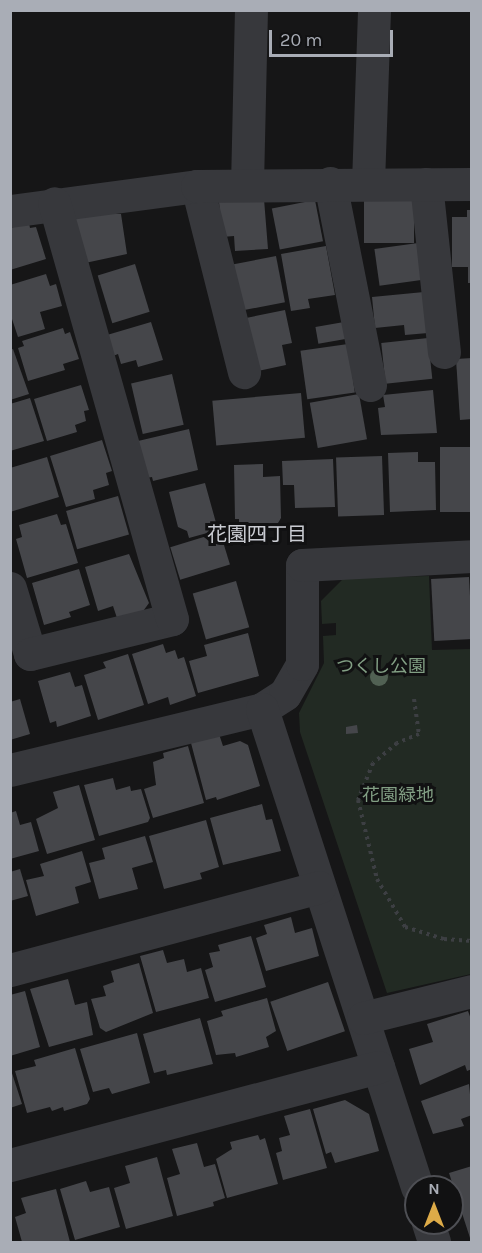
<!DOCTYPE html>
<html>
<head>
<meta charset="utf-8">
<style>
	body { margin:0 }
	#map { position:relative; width:482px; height:1253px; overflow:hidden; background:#161617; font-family:Karla,"Noto Sans JP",sans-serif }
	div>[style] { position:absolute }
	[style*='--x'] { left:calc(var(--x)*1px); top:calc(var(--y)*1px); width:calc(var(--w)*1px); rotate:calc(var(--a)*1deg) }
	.green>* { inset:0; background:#222a23 }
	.building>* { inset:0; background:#45464a; transform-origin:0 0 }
	.path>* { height:4px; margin-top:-2px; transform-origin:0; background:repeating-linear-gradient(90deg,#3d3f43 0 3px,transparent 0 7.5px) }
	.minor>* { height:33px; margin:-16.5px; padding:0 16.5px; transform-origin:16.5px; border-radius:16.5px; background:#37383c }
	.trees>* { width:18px; height:18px; margin:-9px; border-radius:50%; background:#516153 }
	span { translate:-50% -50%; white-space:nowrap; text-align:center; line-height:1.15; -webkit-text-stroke:6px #111112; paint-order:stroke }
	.park-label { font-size:18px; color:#829f84 }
	.neighbourhood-label { font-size:20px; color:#caccd2 }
	.frame { position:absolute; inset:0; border:12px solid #a9adb6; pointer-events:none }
	.north { position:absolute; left:404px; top:1175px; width:60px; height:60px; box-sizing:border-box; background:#111112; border:2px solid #4e4f54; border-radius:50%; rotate:0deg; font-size:16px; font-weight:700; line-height:24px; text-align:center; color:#a9adb6 }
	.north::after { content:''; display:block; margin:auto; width:21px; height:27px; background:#ddab48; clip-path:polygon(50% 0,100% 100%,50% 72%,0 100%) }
	.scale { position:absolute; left:269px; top:30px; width:124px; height:27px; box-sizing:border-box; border:3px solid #a9adb6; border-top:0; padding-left:8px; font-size:18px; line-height:21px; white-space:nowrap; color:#a9adb6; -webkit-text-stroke:4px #111112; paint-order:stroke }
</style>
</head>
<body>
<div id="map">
	<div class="green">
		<i style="clip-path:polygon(429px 576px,432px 650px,471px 649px,471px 974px,387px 993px,300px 732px,299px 713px,324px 663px,323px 636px,336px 635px,336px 623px,322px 624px,321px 601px,344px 578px)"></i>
	</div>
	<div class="building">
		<i style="clip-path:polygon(264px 199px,268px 249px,235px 251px,234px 236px,222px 237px,219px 202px)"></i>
		<i style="left:315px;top:200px;width:42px;height:44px;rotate:79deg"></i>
		<i style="left:364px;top:200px;width:50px;height:43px"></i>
		<i style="clip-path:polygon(114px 208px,116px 214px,121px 214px,127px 254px,85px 263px,74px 217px)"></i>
		<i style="clip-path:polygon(467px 210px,472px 210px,472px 283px,468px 283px,468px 267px,452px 267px,452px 217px,467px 217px)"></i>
		<i style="clip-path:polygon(29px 223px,30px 228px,36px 227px,46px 259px,10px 270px,10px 228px)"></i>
		<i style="left:418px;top:243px;width:37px;height:44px;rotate:82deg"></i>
		<i style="clip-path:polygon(326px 246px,335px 295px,308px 299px,310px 308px,291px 311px,281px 254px)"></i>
		<i style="left:276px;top:256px;width:47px;height:43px;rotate:79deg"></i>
		<i style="left:135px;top:264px;width:50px;height:39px;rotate:73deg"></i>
		<i style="clip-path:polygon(46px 274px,50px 286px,56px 284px,62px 306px,40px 312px,45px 329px,18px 337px,10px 313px,10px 285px)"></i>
		<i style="clip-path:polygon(424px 292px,428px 333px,405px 335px,404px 325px,375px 328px,372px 297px)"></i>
		<i style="clip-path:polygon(285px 310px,292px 343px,282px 345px,286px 365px,258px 371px,246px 318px)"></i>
		<i style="clip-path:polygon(151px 322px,163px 360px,138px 367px,136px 360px,121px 364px,118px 354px,113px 356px,107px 335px)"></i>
		<i style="left:344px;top:322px;width:17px;height:29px;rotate:80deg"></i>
		<i style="clip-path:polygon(63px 328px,65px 334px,70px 332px,79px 359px,63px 364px,65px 370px,28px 381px,18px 348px,24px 346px,22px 341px)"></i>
		<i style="left:428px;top:338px;width:41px;height:47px;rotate:84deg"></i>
		<i style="left:348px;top:344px;width:49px;height:48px;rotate:82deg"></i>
		<i style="clip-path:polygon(13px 349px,29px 394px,10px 400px,10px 350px)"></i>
		<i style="clip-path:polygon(472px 358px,472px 419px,460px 420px,456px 359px)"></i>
		<i style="left:172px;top:374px;width:52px;height:42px;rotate:77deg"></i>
		<i style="clip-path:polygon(81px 385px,89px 410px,84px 411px,86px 421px,75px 425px,77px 432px,47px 441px,34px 399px)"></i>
		<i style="clip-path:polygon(433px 390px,437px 433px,381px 435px,378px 408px,385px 407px,383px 395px)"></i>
		<i style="left:301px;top:393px;width:45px;height:89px;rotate:85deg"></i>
		<i style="left:359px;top:394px;width:46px;height:50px;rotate:80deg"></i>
		<i style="clip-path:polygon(30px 398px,44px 441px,10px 451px,10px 404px)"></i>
		<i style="clip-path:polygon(189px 429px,198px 470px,153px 481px,152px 477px,146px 478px,138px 441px)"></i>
		<i style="clip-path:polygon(102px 440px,112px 471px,106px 473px,109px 485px,93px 490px,95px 499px,66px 507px,50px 456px)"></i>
		<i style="left:472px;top:447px;width:65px;height:32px;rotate:90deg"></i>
		<i style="clip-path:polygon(418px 452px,418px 462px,435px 462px,436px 510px,390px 512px,388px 453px)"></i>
		<i style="left:382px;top:456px;width:59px;height:46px;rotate:88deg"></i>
		<i style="clip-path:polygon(47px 457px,59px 497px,10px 512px,10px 468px)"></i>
		<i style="clip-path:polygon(333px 459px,335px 507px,295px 508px,294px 485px,283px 485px,282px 461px)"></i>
		<i style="clip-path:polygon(263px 464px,263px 477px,280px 476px,281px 518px,278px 523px,239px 524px,239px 519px,235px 519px,234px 465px)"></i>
		<i style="clip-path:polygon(205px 483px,218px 530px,189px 538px,187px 531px,178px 527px,169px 492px)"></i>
		<i style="left:118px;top:496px;width:40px;height:54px;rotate:74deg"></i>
		<i style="clip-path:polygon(57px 514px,61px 525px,66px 524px,78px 563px,27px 578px,16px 539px,22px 537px,19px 525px)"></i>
		<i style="left:220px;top:532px;width:34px;height:52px;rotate:73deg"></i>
		<i style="clip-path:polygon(129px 554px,149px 603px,141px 614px,118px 621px,113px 606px,98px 611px,85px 567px)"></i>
		<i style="clip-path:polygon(79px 569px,90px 605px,69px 612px,71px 617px,44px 625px,32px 583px)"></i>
		<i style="left:469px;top:577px;width:62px;height:38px;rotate:87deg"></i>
		<i style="left:236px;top:581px;width:48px;height:45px;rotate:74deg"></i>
		<i style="clip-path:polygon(248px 633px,259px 676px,198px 693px,189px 661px,207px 656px,204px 645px)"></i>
		<i style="clip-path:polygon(163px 644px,166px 653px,175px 650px,178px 659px,184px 657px,196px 696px,170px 705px,168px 697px,148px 704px,132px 654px)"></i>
		<i style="clip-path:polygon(128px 654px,144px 705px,98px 720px,84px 675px,106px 668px,103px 662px)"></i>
		<i style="clip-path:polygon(70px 672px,75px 687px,82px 685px,91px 716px,57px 727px,56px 721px,50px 723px,38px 681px)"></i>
		<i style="clip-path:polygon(20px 699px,30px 734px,10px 740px,10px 702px)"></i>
		<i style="clip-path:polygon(357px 725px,358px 733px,346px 734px,346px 727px)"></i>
		<i style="clip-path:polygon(219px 734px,223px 746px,240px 741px,248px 745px,260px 786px,217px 800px,216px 797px,206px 800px,191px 743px)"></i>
		<i style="clip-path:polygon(188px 746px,204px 803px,153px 818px,144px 789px,156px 785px,153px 762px,164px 758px,163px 753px)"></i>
		<i style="clip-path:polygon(113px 778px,116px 790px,130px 786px,131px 791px,141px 789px,150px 818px,148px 822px,99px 836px,84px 785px)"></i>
		<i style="clip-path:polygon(79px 785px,95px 840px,47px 854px,36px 819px,58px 808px,53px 792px)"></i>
		<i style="clip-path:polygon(262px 804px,266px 820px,272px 819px,281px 851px,223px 865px,210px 818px)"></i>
		<i style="clip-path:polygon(16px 811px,20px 825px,31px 822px,39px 851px,10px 859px,10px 813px)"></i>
		<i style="clip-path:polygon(206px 820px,219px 867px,200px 873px,202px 879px,164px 889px,149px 836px)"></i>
		<i style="clip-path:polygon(145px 836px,153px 862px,132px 868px,138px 889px,99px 899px,89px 863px,105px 859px,102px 848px)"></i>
		<i style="clip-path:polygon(82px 851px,91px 882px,75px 887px,79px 903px,36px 916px,26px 880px,44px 876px,40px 864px)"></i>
		<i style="clip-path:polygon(20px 869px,28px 896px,10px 901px,10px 872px)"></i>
		<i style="clip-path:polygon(291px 917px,295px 933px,312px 928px,319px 956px,266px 971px,256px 938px,267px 934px,264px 925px)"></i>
		<i style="clip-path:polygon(251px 936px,266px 987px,215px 1002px,205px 970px,213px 967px,209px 953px,220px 951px,218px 945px)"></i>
		<i style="clip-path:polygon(163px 950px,167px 963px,184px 959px,187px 972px,201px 968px,209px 998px,156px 1012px,140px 956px)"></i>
		<i style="clip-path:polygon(139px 963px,153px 1013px,106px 1032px,100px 1028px,91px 999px,106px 996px,103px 986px,114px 982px,111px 971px)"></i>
		<i style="clip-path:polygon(68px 979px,75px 1005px,87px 1002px,93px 1035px,49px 1047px,30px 989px)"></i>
		<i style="left:328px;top:982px;width:52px;height:61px;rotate:71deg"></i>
		<i style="clip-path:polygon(25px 991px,40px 1047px,10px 1056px,10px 995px)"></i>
		<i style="clip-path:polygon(267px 998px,276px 1031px,266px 1037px,269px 1047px,236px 1057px,235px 1053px,216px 1055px,207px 1021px,223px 1016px,221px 1011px)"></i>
		<i style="clip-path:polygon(468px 1011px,472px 1022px,472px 1069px,467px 1071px,465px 1065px,420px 1085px,409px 1049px,433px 1042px,427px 1024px)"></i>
		<i style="clip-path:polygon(200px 1018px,213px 1064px,167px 1075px,166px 1070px,154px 1073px,143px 1034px)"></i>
		<i style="clip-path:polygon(137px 1033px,150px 1083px,112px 1094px,109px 1088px,93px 1092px,80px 1049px)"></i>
		<i style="clip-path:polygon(75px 1048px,90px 1099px,87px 1104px,64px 1111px,63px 1107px,52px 1111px,50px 1107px,27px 1113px,15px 1071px,36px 1066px,34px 1060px)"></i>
		<i style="clip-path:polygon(10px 1067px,22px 1104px,10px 1108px)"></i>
		<i style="clip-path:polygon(469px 1084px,472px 1115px,461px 1119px,464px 1126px,433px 1134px,421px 1101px)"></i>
		<i style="clip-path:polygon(345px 1100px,369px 1114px,379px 1151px,335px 1163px,331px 1152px,326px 1154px,313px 1109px)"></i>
		<i style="clip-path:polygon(310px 1109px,327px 1168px,283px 1180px,276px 1153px,282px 1151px,279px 1138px,290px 1135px,284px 1116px)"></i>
		<i style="clip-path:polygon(258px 1135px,260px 1140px,265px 1138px,278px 1184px,227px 1198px,216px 1159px,232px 1149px,230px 1142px)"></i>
		<i style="clip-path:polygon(197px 1143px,204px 1167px,215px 1164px,225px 1198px,213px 1202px,214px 1206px,177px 1216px,167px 1178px,180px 1174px,172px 1149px)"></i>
		<i style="clip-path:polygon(157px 1157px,173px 1216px,126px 1229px,114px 1188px,130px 1183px,125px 1166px)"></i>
		<i style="clip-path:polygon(472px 1166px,472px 1241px,471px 1241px,449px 1173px)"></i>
		<i style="clip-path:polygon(86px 1181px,90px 1192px,109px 1187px,120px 1227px,75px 1240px,60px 1189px)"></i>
		<i style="clip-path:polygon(56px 1189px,70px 1242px,22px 1242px,15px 1217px,26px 1213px,21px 1198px)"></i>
	</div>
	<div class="path">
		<i style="--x:414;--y:699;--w:35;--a:82"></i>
		<i style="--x:419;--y:734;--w:24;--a:158"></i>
		<i style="--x:397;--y:743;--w:31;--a:140"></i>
		<i style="--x:373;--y:763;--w:40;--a:112"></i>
		<i style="--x:358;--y:800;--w:81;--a:76.5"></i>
		<i style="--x:377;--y:879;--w:56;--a:59.7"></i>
		<i style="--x:405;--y:927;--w:41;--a:17.1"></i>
		<i style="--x:444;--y:939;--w:28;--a:4"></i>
	</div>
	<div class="minor">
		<i style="--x:330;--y:183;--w:206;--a:78.8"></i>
		<i style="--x:368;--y:183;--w:173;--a:-88"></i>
		<i style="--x:426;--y:184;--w:169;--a:83.9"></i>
		<i style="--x:247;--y:185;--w:175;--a:-88.7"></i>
		<i style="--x:197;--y:186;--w:192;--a:75.8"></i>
		<i style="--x:10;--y:211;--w:189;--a:-7.6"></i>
		<i style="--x:197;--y:186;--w:275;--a:-0.4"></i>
		<i style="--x:10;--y:588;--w:69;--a:73.1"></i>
		<i style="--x:30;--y:654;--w:146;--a:-13.8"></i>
		<i style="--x:172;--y:619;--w:432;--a:-105.8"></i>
		<i style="--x:262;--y:709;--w:27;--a:-33"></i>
		<i style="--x:285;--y:694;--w:34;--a:-60"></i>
		<i style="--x:302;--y:664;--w:99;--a:-90"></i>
		<i style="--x:302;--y:565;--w:170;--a:-3"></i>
		<i style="--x:10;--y:770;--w:259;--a:-13.6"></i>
		<i style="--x:262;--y:709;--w:503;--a:72.03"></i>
		<i style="--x:10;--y:970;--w:320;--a:-15"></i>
		<i style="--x:363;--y:1018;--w:112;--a:-13.9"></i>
		<i style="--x:10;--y:1165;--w:381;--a:-14.9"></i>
		<i style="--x:428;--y:1223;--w:20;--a:72"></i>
	</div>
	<div class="trees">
		<i style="left:379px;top:677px"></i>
	</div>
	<div class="park-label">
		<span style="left:381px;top:666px">つくし公園</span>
		<span style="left:398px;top:795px">花園緑地</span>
	</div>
	<div class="neighbourhood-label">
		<span style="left:257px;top:534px">花園四丁目</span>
	</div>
	<div class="frame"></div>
	<div class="north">N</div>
	<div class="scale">20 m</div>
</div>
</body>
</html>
